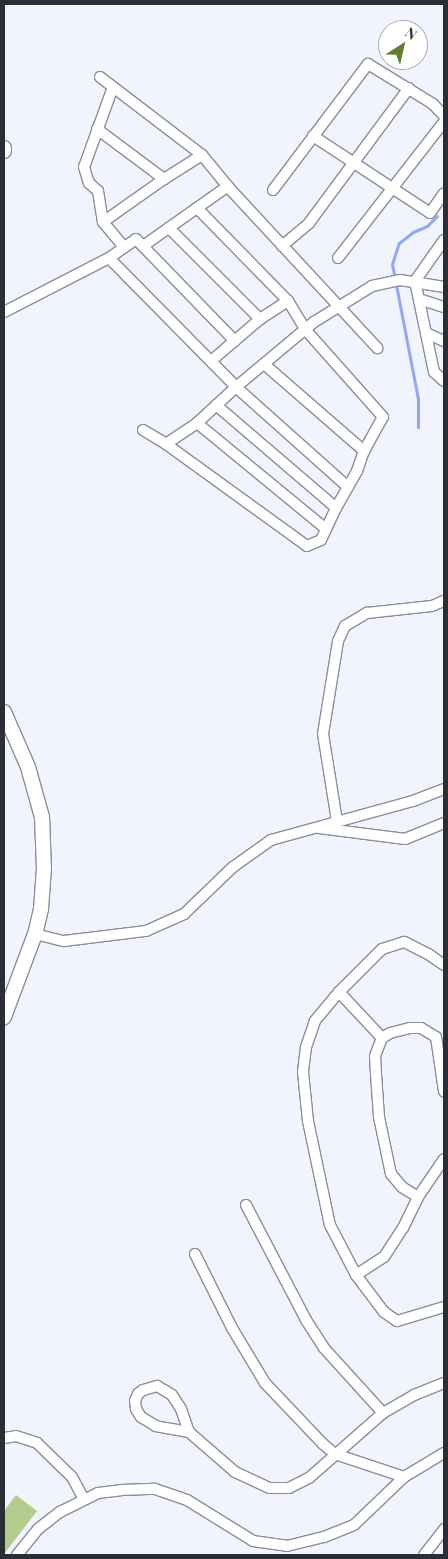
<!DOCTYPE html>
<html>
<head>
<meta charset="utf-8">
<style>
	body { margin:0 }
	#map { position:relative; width:448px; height:1559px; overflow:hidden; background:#f1f4fc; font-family:"Playfair Display",serif }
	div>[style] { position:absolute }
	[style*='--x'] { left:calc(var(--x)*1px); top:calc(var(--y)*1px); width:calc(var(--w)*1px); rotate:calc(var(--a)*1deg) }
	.green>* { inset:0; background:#b2cc8c }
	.stream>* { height:3px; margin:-1.5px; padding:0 1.5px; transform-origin:1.5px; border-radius:1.5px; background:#90a8fb }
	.roads { filter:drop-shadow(1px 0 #888ea0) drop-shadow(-1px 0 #888ea0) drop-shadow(0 1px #888ea0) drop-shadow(0 -1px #888ea0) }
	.street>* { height:10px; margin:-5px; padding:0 5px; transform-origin:5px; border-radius:5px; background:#fff }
	.secondary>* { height:14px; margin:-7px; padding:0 7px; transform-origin:7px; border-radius:7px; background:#fff }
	span { translate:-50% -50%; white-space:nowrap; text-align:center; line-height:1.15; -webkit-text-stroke:5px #fff; paint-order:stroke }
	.frame { position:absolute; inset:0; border:5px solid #2b2e36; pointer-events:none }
	.north { position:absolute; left:378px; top:20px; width:50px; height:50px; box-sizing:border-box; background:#fff; border:1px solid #aaabaf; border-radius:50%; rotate:35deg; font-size:14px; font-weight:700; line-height:20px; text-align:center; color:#2b2e36 }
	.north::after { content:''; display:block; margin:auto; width:18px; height:22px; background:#627d31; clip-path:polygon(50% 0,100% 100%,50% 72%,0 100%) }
</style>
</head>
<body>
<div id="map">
	<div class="green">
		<i style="clip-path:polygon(16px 1495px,37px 1511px,4px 1554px,4px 1511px)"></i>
	</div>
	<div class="stream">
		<i style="--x:418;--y:427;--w:28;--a:-90"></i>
		<i style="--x:418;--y:399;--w:137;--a:-100.9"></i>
		<i style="--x:392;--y:264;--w:22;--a:-72"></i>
		<i style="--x:399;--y:243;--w:18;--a:-38"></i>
		<i style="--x:413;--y:232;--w:15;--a:-23"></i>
		<i style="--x:427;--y:226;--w:14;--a:-45"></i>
	</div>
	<div class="roads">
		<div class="street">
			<i style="--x:100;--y:77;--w:128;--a:37.4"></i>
			<i style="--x:202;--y:155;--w:44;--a:50.5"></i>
			<i style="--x:230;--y:189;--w:217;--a:47.2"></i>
			<i style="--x:113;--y:87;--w:85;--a:109.9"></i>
			<i style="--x:84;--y:167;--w:17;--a:73"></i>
			<i style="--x:89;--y:183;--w:12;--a:42"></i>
			<i style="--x:98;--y:191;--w:31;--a:81"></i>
			<i style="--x:103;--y:222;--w:33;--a:50"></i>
			<i style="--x:97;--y:129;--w:84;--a:36.7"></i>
			<i style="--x:313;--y:136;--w:140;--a:33.3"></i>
			<i style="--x:430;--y:213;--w:24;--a:-55"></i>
			<i style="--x:273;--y:190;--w:158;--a:-53"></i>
			<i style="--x:368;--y:64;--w:76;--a:31.6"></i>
			<i style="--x:433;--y:104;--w:16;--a:47"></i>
			<i style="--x:103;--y:222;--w:75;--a:-35.2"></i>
			<i style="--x:164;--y:179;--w:45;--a:-32.3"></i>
			<i style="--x:169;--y:228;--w:129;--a:45"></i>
			<i style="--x:444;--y:240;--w:50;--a:125.3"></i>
			<i style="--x:415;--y:281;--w:93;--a:78.2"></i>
			<i style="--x:434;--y:372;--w:13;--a:42"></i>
			<i style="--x:143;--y:246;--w:104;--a:-35.2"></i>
			<i style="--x:282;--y:246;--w:35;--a:-40"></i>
			<i style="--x:309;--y:223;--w:168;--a:-53.5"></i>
			<i style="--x:109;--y:258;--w:181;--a:45.4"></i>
			<i style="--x:236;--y:387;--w:150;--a:41.8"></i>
			<i style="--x:338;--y:258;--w:172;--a:-52.1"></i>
			<i style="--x:419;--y:299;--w:26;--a:18"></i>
			<i style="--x:4;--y:312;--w:118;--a:-27.2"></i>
			<i style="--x:109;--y:258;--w:33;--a:-35"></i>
			<i style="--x:136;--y:239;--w:142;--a:45.9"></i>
			<i style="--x:426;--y:333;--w:20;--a:24"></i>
			<i style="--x:211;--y:361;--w:65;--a:-40.6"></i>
			<i style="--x:260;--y:319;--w:33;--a:-33"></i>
			<i style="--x:264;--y:364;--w:133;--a:41"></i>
			<i style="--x:216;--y:405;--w:158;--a:40.6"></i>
			<i style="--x:197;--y:423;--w:167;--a:39.4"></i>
			<i style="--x:143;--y:430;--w:27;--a:31"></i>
			<i style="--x:166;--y:444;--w:174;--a:35.9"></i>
			<i style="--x:307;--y:546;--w:15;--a:-23"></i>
			<i style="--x:321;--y:540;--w:35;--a:-65"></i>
			<i style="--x:336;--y:508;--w:43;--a:-60.4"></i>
			<i style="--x:357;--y:471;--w:21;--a:-71"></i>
			<i style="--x:364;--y:451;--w:39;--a:-61"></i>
			<i style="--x:383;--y:417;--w:118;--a:-131.6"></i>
			<i style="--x:305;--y:329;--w:33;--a:-121"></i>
			<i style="--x:288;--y:301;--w:130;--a:-134.4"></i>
			<i style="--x:166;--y:444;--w:37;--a:-34"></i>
			<i style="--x:197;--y:423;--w:53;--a:-42.7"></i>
			<i style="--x:236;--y:387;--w:102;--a:-39.8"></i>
			<i style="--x:314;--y:322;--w:68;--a:-31.8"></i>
			<i style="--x:372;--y:286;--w:29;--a:-12"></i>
			<i style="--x:400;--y:280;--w:45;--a:9"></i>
			<i style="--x:337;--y:821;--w:88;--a:-99.1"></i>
			<i style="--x:323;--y:734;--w:94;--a:-80.8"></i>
			<i style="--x:338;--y:641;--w:17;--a:-65"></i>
			<i style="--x:345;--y:626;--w:26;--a:-31"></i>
			<i style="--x:367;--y:613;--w:65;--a:-6.1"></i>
			<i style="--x:432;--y:606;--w:13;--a:-23"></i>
			<i style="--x:319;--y:828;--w:87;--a:7.3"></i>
			<i style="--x:405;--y:839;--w:42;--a:-22.3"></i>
			<i style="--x:35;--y:934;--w:30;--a:14"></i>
			<i style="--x:64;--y:941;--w:83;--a:-7"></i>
			<i style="--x:146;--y:931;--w:42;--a:-24.1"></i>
			<i style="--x:184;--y:914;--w:68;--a:-43.8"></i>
			<i style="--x:233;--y:867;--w:47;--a:-35.4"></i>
			<i style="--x:271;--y:840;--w:147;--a:-15.4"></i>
			<i style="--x:413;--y:801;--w:33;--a:-21"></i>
			<i style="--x:444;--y:965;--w:19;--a:-145"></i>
			<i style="--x:428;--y:954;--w:27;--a:-153"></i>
			<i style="--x:404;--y:942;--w:23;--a:162"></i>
			<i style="--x:382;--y:949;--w:61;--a:135"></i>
			<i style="--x:339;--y:992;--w:38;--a:130"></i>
			<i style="--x:315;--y:1021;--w:28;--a:109"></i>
			<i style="--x:306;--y:1047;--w:25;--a:97"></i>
			<i style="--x:303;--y:1072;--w:49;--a:84.2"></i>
			<i style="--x:308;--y:1121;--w:106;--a:78.1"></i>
			<i style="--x:330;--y:1225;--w:56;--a:62.5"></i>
			<i style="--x:356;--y:1275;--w:46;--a:52.9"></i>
			<i style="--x:384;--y:1312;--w:16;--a:35"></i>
			<i style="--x:397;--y:1321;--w:49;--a:-16.6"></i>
			<i style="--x:339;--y:992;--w:63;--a:46.9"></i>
			<i style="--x:418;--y:1197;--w:19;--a:-148"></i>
			<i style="--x:402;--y:1187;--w:17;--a:-130"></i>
			<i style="--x:391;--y:1174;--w:58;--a:-101.9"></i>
			<i style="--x:379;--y:1117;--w:43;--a:-94"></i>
			<i style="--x:376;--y:1074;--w:18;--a:-93"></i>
			<i style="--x:375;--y:1056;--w:19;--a:-69"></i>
			<i style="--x:382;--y:1038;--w:9;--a:-32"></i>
			<i style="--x:390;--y:1033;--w:21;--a:-14"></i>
			<i style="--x:410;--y:1028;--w:11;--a:0"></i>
			<i style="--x:421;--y:1028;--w:17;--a:31"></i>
			<i style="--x:436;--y:1037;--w:55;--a:81.6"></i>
			<i style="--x:246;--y:1205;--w:130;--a:62.4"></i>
			<i style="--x:306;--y:1320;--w:33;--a:57"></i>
			<i style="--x:324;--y:1348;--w:88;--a:47.8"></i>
			<i style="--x:195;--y:1254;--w:83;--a:63.4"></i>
			<i style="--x:232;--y:1328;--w:64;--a:59"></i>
			<i style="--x:265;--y:1383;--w:84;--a:46.4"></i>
			<i style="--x:323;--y:1444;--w:16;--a:40"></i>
			<i style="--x:335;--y:1454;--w:73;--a:18.4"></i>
			<i style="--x:356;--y:1275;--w:33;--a:-33"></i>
			<i style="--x:384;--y:1257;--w:35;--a:-57"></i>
			<i style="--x:403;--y:1228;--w:34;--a:-64"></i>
			<i style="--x:418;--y:1197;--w:46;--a:-55.6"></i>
			<i style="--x:189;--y:1432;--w:34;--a:-170"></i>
			<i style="--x:156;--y:1426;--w:17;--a:-149"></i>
			<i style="--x:141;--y:1417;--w:9;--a:-122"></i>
			<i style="--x:136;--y:1409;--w:8;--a:-97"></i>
			<i style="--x:135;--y:1401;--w:8;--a:-67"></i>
			<i style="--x:138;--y:1394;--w:6;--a:-39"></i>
			<i style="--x:143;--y:1390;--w:15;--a:-16"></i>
			<i style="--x:157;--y:1386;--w:8;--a:30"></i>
			<i style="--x:164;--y:1390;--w:9;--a:32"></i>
			<i style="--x:172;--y:1395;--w:17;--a:57"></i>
			<i style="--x:181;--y:1409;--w:24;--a:71"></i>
			<i style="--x:189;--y:1432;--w:61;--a:41"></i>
			<i style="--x:235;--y:1472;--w:38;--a:25"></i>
			<i style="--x:270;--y:1488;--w:19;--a:0"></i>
			<i style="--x:289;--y:1488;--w:22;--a:-27"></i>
			<i style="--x:309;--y:1478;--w:98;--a:-41.3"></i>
			<i style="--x:383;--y:1413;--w:36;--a:-30"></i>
			<i style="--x:414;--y:1395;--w:32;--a:-22"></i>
			<i style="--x:4;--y:1438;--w:12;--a:-9"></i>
			<i style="--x:16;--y:1436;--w:22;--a:18"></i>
			<i style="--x:37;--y:1443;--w:49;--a:44.2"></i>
			<i style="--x:72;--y:1477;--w:24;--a:62"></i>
			<i style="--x:17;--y:1555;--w:33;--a:-51"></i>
			<i style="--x:38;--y:1529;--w:28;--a:-38"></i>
			<i style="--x:60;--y:1512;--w:42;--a:-26.6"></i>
			<i style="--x:98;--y:1493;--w:23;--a:-7"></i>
			<i style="--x:121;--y:1490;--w:34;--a:-2"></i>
			<i style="--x:155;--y:1489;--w:34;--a:19"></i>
			<i style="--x:187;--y:1500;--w:78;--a:31.8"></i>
			<i style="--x:253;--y:1541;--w:34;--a:8"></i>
			<i style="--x:287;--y:1546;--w:38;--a:-14"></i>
			<i style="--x:324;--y:1537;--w:32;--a:-22"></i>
			<i style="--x:354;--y:1525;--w:69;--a:-43.8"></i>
			<i style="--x:404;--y:1477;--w:47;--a:-31"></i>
			<i style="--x:424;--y:1555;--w:33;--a:-52"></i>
		</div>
		<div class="secondary">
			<i style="--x:4;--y:148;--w:3;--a:90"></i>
			<i style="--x:4;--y:712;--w:60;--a:66.4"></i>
			<i style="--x:28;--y:767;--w:52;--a:74.4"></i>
			<i style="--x:42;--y:817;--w:51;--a:87.8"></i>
			<i style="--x:44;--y:868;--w:41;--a:94.2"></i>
			<i style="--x:41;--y:909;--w:26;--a:103"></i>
			<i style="--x:35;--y:934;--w:89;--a:110.5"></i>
		</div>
	</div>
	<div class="frame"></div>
	<div class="north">N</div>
</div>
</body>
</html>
